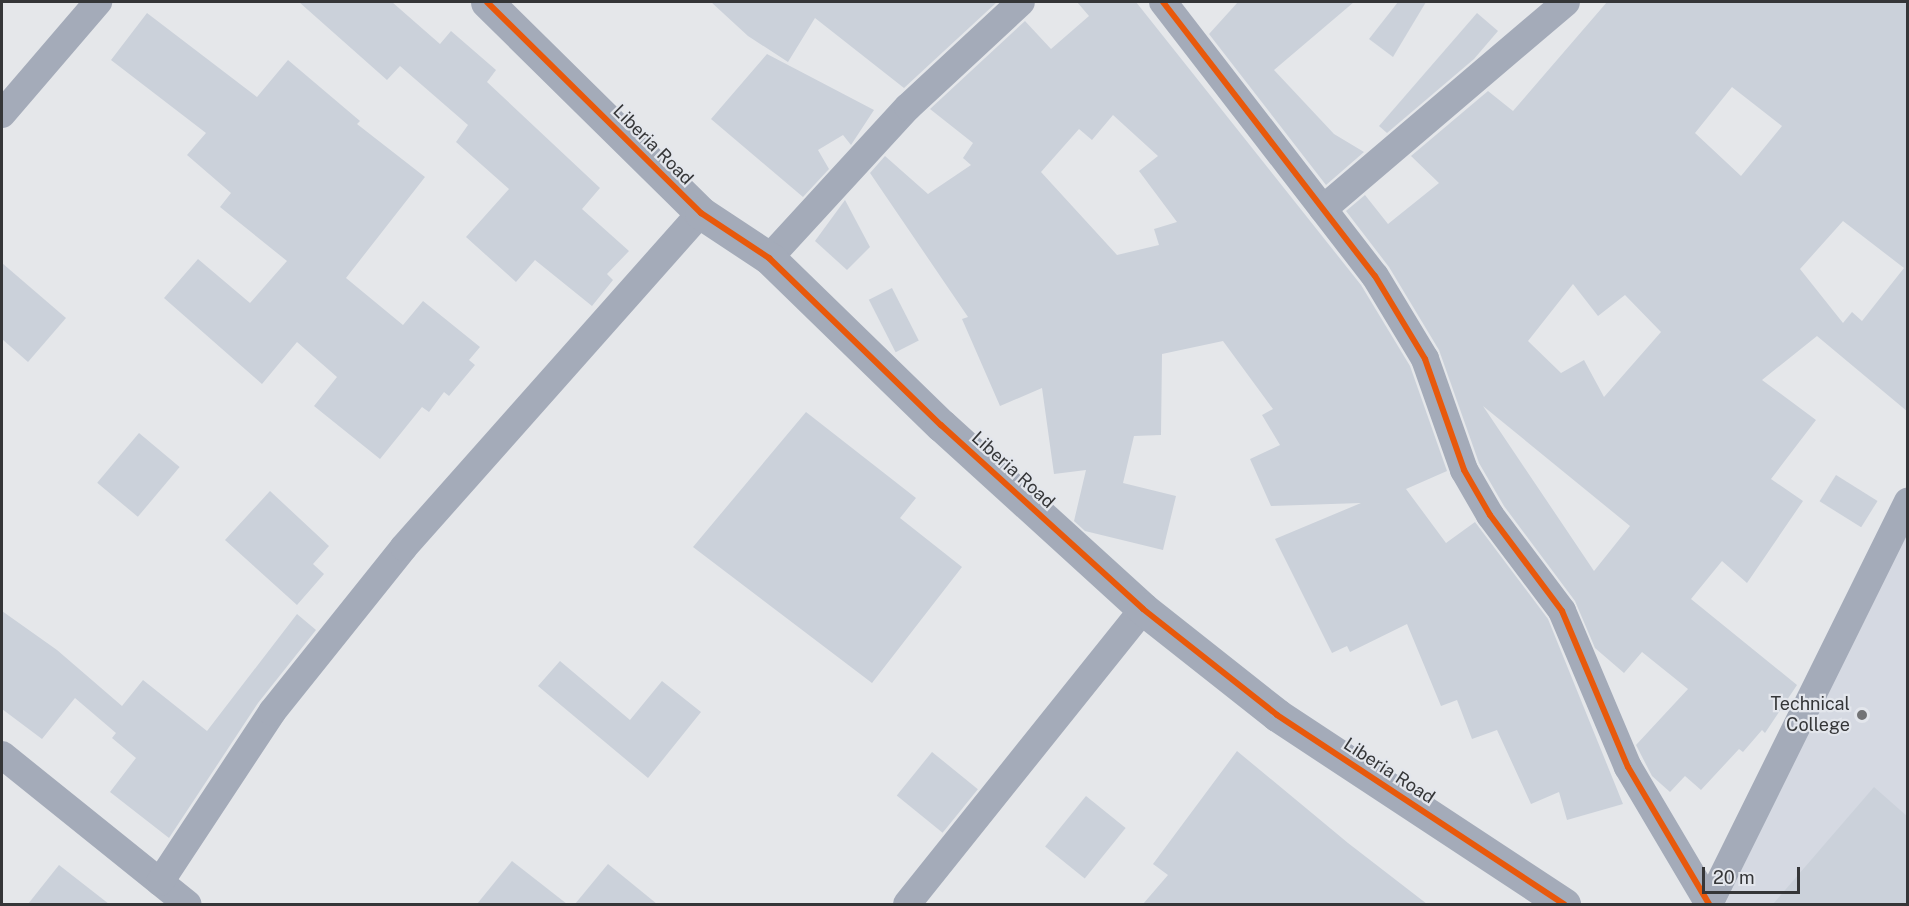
<!DOCTYPE html>
<html>
<head>
<meta charset="utf-8">
<style>
	body { margin:0 }
	#map { position:relative; width:1909px; height:906px; overflow:hidden; background:#e5e7ea; font-family:"Public Sans",sans-serif }
	div>[style] { position:absolute }
	[style*='--x'] { left:calc(var(--x)*1px); top:calc(var(--y)*1px); width:calc(var(--w)*1px); rotate:calc(var(--a)*1deg) }
	.built>* { inset:0; background:#d5d9e2 }
	.building>* { inset:0; background:#cbd1da; transform-origin:0 0 }
	.minor>* { height:28px; margin:-14px; padding:0 14px; transform-origin:14px; border-radius:14px; background:#a4abb9 }
	.tertiary>* { height:33px; margin:-16.5px; padding:0 16.5px; transform-origin:16.5px; border-radius:16.5px; background:#a4abb9 }
	.cycleway>* { height:6px; margin:-3px; padding:0 3px; transform-origin:3px; border-radius:3px; background:#e8590c }
	.dots>* { width:16px; height:16px; translate:-50% -50%; box-sizing:border-box; border:3px solid #e3e6ec; border-radius:50% }
	span { translate:-50% -50%; white-space:nowrap; text-align:center; line-height:1.15; -webkit-text-stroke:4.5px #e3e6ec; paint-order:stroke }
	.street-label { font-size:18px; color:#353638 }
	.poi-label { font-size:18px; color:#353638 }
	.right { translate:-100% -50%; text-align:right }
	.frame { position:absolute; inset:0; border:3px solid #353638; pointer-events:none }
	.scale { position:absolute; left:1702px; top:867px; width:98px; height:27px; box-sizing:border-box; border:3px solid #353638; border-top:0; padding-left:8px; font-size:18px; line-height:21px; white-space:nowrap; color:#353638; -webkit-text-stroke:4px #e3e6ec; paint-order:stroke }
</style>
</head>
<body>
<div id="map">
	<div class="built">
		<i style="clip-path:polygon(1907px 525px,1907px 904px,1725px 904px)"></i>
	</div>
	<div class="building">
		<i style="clip-path:polygon(299px 2px,392px 2px,440px 44px,451px 31px,496px 70px,487px 82px,600px 188px,582px 209px,629px 251px,607px 274px,613px 280px,592px 306px,535px 260px,516px 282px,466px 237px,509px 189px,456px 142px,468px 125px,400px 66px,387px 80px)"></i>
		<i style="clip-path:polygon(711px 2px,997px 2px,904px 88px,815px 18px,788px 62px,748px 36px)"></i>
		<i style="clip-path:polygon(evenodd,1077px 2px,1136px 2px,1361px 285px,1410px 366px,1447px 471px,1406px 489px,1446px 543px,1475px 522px,1548px 619px,1623px 804px,1567px 820px,1559px 792px,1531px 804px,1497px 730px,1472px 739px,1457px 700px,1441px 706px,1407px 624px,1350px 652px,1347px 646px,1332px 653px,1275px 539px,1361px 503px,1271px 506px,1250px 459px,1280px 445px,1262px 415px,1273px 409px,1223px 341px,1162px 354px,1161px 435px,1134px 436px,1123px 483px,1176px 496px,1163px 550px,1085px 531px,1074px 521px,1086px 470px,1054px 474px,1042px 388px,1000px 406px,962px 319px,968px 317px,870px 173px,885px 156px,928px 194px,971px 165px,963px 158px,973px 143px,930px 109px,1025px 21px,1051px 49px,1089px 16px,1077px 2px,1113px 115px,1158px 156px,1139px 171px,1177px 222px,1154px 229px,1159px 245px,1117px 255px,1041px 172px,1079px 129px,1092px 140px,1113px 115px)"></i>
		<i style="clip-path:polygon(1238px 2px,1354px 2px,1274px 70px,1334px 134px,1364px 152px,1326px 185px,1209px 34px)"></i>
		<i style="clip-path:polygon(1398px 2px,1426px 2px,1393px 57px,1369px 39px)"></i>
		<i style="clip-path:polygon(evenodd,1607px 2px,1908px 2px,1908px 412px,1817px 336px,1762px 380px,1816px 420px,1771px 479px,1803px 501px,1747px 583px,1722px 561px,1691px 599px,1797px 685px,1765px 733px,1762px 730px,1743px 752px,1739px 749px,1701px 790px,1685px 776px,1670px 792px,1652px 776px,1636px 745px,1688px 689px,1642px 652px,1624px 673px,1595px 648px,1575px 601px,1504px 506px,1479px 463px,1439px 350px,1389px 267px,1346px 211px,1365px 195px,1388px 224px,1439px 183px,1411px 156px,1488px 91px,1513px 111px,1607px 2px,1732px 87px,1782px 126px,1741px 176px,1695px 133px,1732px 87px,1607px 2px,1843px 221px,1904px 268px,1862px 321px,1852px 312px,1843px 323px,1800px 269px,1843px 221px,1607px 2px,1573px 284px,1598px 316px,1625px 295px,1661px 332px,1604px 397px,1584px 360px,1561px 373px,1528px 341px,1573px 284px,1607px 2px,1483px 406px,1630px 526px,1594px 571px,1483px 406px)"></i>
		<i style="clip-path:polygon(147px 13px,257px 97px,288px 60px,360px 121px,357px 124px,425px 177px,346px 278px,403px 325px,423px 301px,480px 347px,469px 360px,475px 365px,449px 396px,444px 392px,429px 412px,422px 407px,380px 459px,314px 406px,337px 377px,297px 342px,262px 384px,164px 298px,198px 259px,250px 303px,287px 261px,220px 207px,231px 193px,187px 155px,206px 133px,111px 60px)"></i>
		<i style="clip-path:polygon(1477px 13px,1498px 31px,1474px 59px,1387px 133px,1379px 126px)"></i>
		<i style="clip-path:polygon(767px 54px,874px 110px,851px 145px,843px 135px,818px 150px,829px 169px,803px 197px,711px 119px)"></i>
		<i style="clip-path:polygon(845px 200px,870px 247px,847px 270px,815px 241px)"></i>
		<i style="clip-path:polygon(2px 263px,66px 318px,28px 362px,2px 339px)"></i>
		<i style="left:892px;top:288px;width:59px;height:26px;rotate:63deg"></i>
		<i style="clip-path:polygon(806px 412px,916px 498px,900px 518px,962px 567px,872px 683px,693px 547px)"></i>
		<i style="left:139px;top:433px;width:53px;height:65px;rotate:40deg"></i>
		<i style="left:1836px;top:475px;width:49px;height:31px;rotate:32deg"></i>
		<i style="clip-path:polygon(270px 491px,329px 546px,313px 564px,324px 574px,297px 605px,225px 540px)"></i>
		<i style="clip-path:polygon(2px 611px,57px 650px,122px 706px,143px 680px,207px 731px,297px 614px,316px 630px,258px 703px,169px 838px,110px 792px,136px 758px,112px 738px,116px 733px,75px 698px,42px 739px,2px 709px)"></i>
		<i style="clip-path:polygon(560px 661px,630px 720px,662px 681px,701px 712px,648px 778px,538px 686px)"></i>
		<i style="clip-path:polygon(1237px 751px,1348px 843px,1427px 904px,1143px 904px,1168px 875px,1153px 864px)"></i>
		<i style="left:932px;top:752px;width:59px;height:56px;rotate:39deg"></i>
		<i style="clip-path:polygon(1874px 787px,1908px 817px,1908px 904px,1773px 904px)"></i>
		<i style="left:1086px;top:796px;width:51px;height:65px;rotate:39deg"></i>
		<i style="clip-path:polygon(512px 861px,567px 904px,477px 904px)"></i>
		<i style="clip-path:polygon(608px 864px,657px 904px,575px 904px)"></i>
		<i style="clip-path:polygon(59px 865px,109px 904px,28px 904px)"></i>
	</div>
	<div class="minor">
		<i style="--x:1163;--y:2;--w:346;--a:52.3"></i>
		<i style="--x:1375;--y:276;--w:97;--a:58.9"></i>
		<i style="--x:1425;--y:359;--w:118;--a:70.6"></i>
		<i style="--x:1464;--y:470;--w:52;--a:60"></i>
		<i style="--x:1490;--y:515;--w:120;--a:53.1"></i>
		<i style="--x:1562;--y:611;--w:169;--a:67.1"></i>
		<i style="--x:1628;--y:767;--w:159;--a:59.4"></i>
		<i style="--x:2;--y:114;--w:148;--a:-49.4"></i>
		<i style="--x:1323;--y:209;--w:319;--a:-40.4"></i>
		<i style="--x:769;--y:258;--w:205;--a:-47.4"></i>
		<i style="--x:908;--y:107;--w:154;--a:-42.9"></i>
		<i style="--x:2;--y:755;--w:238;--a:38.8"></i>
		<i style="--x:160;--y:882;--w:204;--a:-56.6"></i>
		<i style="--x:272;--y:712;--w:211;--a:-51.3"></i>
		<i style="--x:404;--y:547;--w:447;--a:-48.4"></i>
		<i style="--x:907;--y:904;--w:378;--a:-51.3"></i>
		<i style="--x:1709;--y:904;--w:449;--a:-63.7"></i>
	</div>
	<div class="tertiary">
		<i style="--x:487;--y:2;--w:301;--a:44.6"></i>
		<i style="--x:701;--y:213;--w:82;--a:33.5"></i>
		<i style="--x:769;--y:258;--w:240;--a:44.2"></i>
		<i style="--x:941;--y:425;--w:273;--a:42.3"></i>
		<i style="--x:1143;--y:609;--w:171;--a:38.3"></i>
		<i style="--x:1277;--y:715;--w:344;--a:33.4"></i>
	</div>
	<div class="cycleway">
		<i style="--x:487;--y:2;--w:301;--a:44.6"></i>
		<i style="--x:701;--y:213;--w:82;--a:33.5"></i>
		<i style="--x:769;--y:258;--w:240;--a:44.2"></i>
		<i style="--x:941;--y:425;--w:273;--a:42.3"></i>
		<i style="--x:1143;--y:609;--w:171;--a:38.3"></i>
		<i style="--x:1277;--y:715;--w:344;--a:33.4"></i>
		<i style="--x:1163;--y:2;--w:346;--a:52.3"></i>
		<i style="--x:1375;--y:276;--w:97;--a:58.9"></i>
		<i style="--x:1425;--y:359;--w:118;--a:70.6"></i>
		<i style="--x:1464;--y:470;--w:52;--a:60"></i>
		<i style="--x:1490;--y:515;--w:120;--a:53.1"></i>
		<i style="--x:1562;--y:611;--w:169;--a:67.1"></i>
		<i style="--x:1628;--y:767;--w:159;--a:59.4"></i>
	</div>
	<div class="dots">
		<i style="left:1862px;top:715px;background:#737476"></i>
	</div>
	<div class="street-label">
		<span style="left:653px;top:145px;rotate:45deg">Liberia Road</span>
		<span style="left:1013px;top:470px;rotate:42deg">Liberia Road</span>
		<span style="left:1389px;top:771px;rotate:33deg">Liberia Road</span>
	</div>
	<div class="poi-label">
		<span class="right" style="left:1850px;top:715px">Technical<br>College</span>
	</div>
	<div class="frame"></div>
	<div class="scale">20 m</div>
</div>
</body>
</html>
